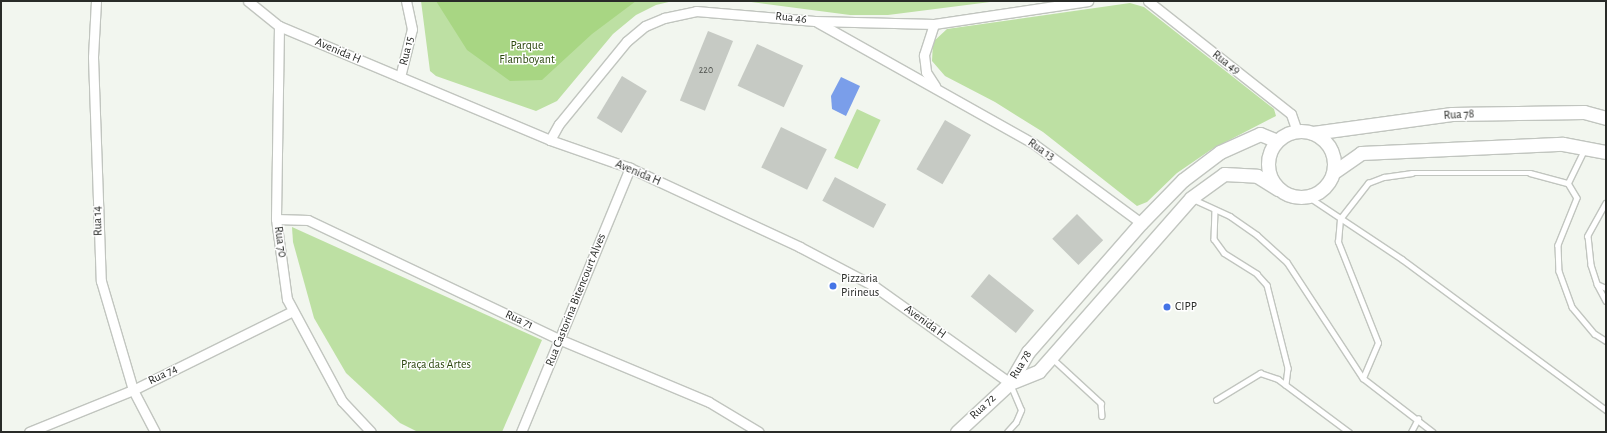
<!DOCTYPE html>
<html>
<head>
<meta charset="utf-8">
<style>
	body { margin:0 }
	#map { position:relative; width:1607px; height:433px; overflow:hidden; background:#f2f6ef; font-family:"Alegreya Sans",sans-serif }
	div>[style] { position:absolute }
	[style*='--x'] { left:calc(var(--x)*1px); top:calc(var(--y)*1px); width:calc(var(--w)*1px); rotate:calc(var(--a)*1deg) }
	.green>* { inset:0; background:#bde0a3; transform-origin:0 0 }
	.forest>* { inset:0; background:#a8d683 }
	.water>* { inset:0; background:#7a9eea }
	.building>* { inset:0; background:#c6cac4; transform-origin:0 0 }
	.roads { filter:drop-shadow(1px 0 #c1c5bf) drop-shadow(-1px 0 #c1c5bf) drop-shadow(0 1px #c1c5bf) drop-shadow(0 -1px #c1c5bf) }
	.lane>* { height:4.5px; margin:-2.25px; padding:0 2.25px; transform-origin:2.25px; border-radius:2.25px; background:#fff }
	.street>* { height:9px; margin:-4.5px; padding:0 4.5px; transform-origin:4.5px; border-radius:4.5px; background:#fff }
	.secondary>* { height:13px; margin:-6.5px; padding:0 6.5px; transform-origin:6.5px; border-radius:6.5px; background:#fff }
	.secondary>.ring { margin:-6.5px; padding:0; box-sizing:content-box; background:none; border:13px solid #fff; border-radius:50% }
	.dots>* { width:11px; height:11px; translate:-50% -50%; box-sizing:border-box; border:2px solid #fff; border-radius:50% }
	span { translate:-50% -50%; white-space:nowrap; text-align:center; line-height:1.15; -webkit-text-stroke:3px #fff; paint-order:stroke }
	.number-label { font-size:10px; color:#50534f }
	.number-label span { -webkit-text-stroke-width:0 }
	.street-label { font-size:12px; color:#292b28 }
	.park-label { font-size:12px; color:#2a460c }
	.poi-label { font-size:12px; color:#292b28 }
	.left { translate:0 -50%; text-align:left }
	.frame { position:absolute; inset:0; border:2px solid #292b28; pointer-events:none }
</style>
</head>
<body>
<div id="map">
	<div class="green">
		<i style="clip-path:polygon(421px 1px,673px 1px,656px 5px,636px 15px,613px 34px,557px 101px,536px 111px,436px 76px,430px 71px)"></i>
		<i style="clip-path:polygon(744px 1px,998px 1px,888px 15px,850px 15px)"></i>
		<i style="clip-path:polygon(1130px 3px,1144px 7px,1274px 109px,1276px 116px,1212px 149px,1177px 173px,1147px 202px,1137px 206px,1043px 132px,995px 102px,945px 76px,932px 61px,933px 42px,947px 29px)"></i>
		<i style="left:857px;top:109px;width:26px;height:54px;rotate:25deg"></i>
		<i style="clip-path:polygon(292px 227px,542px 340px,502px 432px,418px 432px,400px 423px,346px 373px,314px 318px,293px 242px)"></i>
	</div>
	<div class="forest">
		<i style="clip-path:polygon(436px 1px,636px 1px,592px 34px,542px 80px,510px 81px,467px 50px)"></i>
	</div>
	<div class="water">
		<i style="clip-path:polygon(841px 77px,860px 86px,846px 116px,832px 109px,831px 96px)"></i>
	</div>
	<div class="building">
		<i style="left:708px;top:31px;width:27px;height:75px;rotate:22deg"></i>
		<i style="left:757px;top:44px;width:51px;height:46px;rotate:25deg"></i>
		<i style="left:622px;top:76px;width:29px;height:49px;rotate:31deg"></i>
		<i style="left:945px;top:120px;width:30px;height:57px;rotate:30deg"></i>
		<i style="left:781px;top:127px;width:51px;height:45px;rotate:26deg"></i>
		<i style="left:835px;top:177px;width:58px;height:27px;rotate:28deg"></i>
		<i style="left:1077px;top:214px;width:37px;height:35px;rotate:45deg"></i>
		<i style="left:989px;top:274px;width:58px;height:29px;rotate:39deg"></i>
	</div>
	<div class="roads">
		<div class="lane">
			<i style="--x:1568;--y:183;--w:37;--a:-64"></i>
			<i style="--x:1309;--y:197;--w:112;--a:33.7"></i>
			<i style="--x:1402;--y:259;--w:254;--a:36.5"></i>
			<i style="--x:1193;--y:199;--w:41;--a:24.7"></i>
			<i style="--x:1230;--y:216;--w:33;--a:35"></i>
			<i style="--x:1257;--y:235;--w:40;--a:42"></i>
			<i style="--x:1287;--y:262;--w:139;--a:56.8"></i>
			<i style="--x:1363;--y:378;--w:88;--a:37.6"></i>
			<i style="--x:1606;--y:203;--w:38;--a:119"></i>
			<i style="--x:1588;--y:236;--w:29;--a:84"></i>
			<i style="--x:1591;--y:265;--w:20;--a:72"></i>
			<i style="--x:1597;--y:284;--w:19;--a:62"></i>
			<i style="--x:1215;--y:210;--w:29;--a:92"></i>
			<i style="--x:1214;--y:239;--w:17;--a:54"></i>
			<i style="--x:1224;--y:253;--w:39;--a:32"></i>
			<i style="--x:1257;--y:274;--w:15;--a:48"></i>
			<i style="--x:1267;--y:285;--w:86;--a:75.8"></i>
			<i style="--x:1288;--y:368;--w:17;--a:97"></i>
			<i style="--x:1597;--y:284;--w:10;--a:24"></i>
			<i style="--x:1052;--y:358;--w:67;--a:42.6"></i>
			<i style="--x:1101;--y:403;--w:13;--a:86"></i>
			<i style="--x:1363;--y:378;--w:38;--a:-67"></i>
			<i style="--x:1378;--y:343;--w:109;--a:-111.6"></i>
			<i style="--x:1338;--y:242;--w:23;--a:-85"></i>
			<i style="--x:1340;--y:219;--w:46;--a:-52.1"></i>
			<i style="--x:1368;--y:183;--w:17;--a:-21"></i>
			<i style="--x:1384;--y:177;--w:28;--a:-8"></i>
			<i style="--x:1412;--y:173;--w:118;--a:0"></i>
			<i style="--x:1530;--y:173;--w:39;--a:15"></i>
			<i style="--x:1568;--y:183;--w:17;--a:59"></i>
			<i style="--x:1577;--y:198;--w:51;--a:112"></i>
			<i style="--x:1558;--y:245;--w:26;--a:88"></i>
			<i style="--x:1559;--y:271;--w:38;--a:70"></i>
			<i style="--x:1572;--y:307;--w:35;--a:50"></i>
			<i style="--x:1595;--y:334;--w:13;--a:32"></i>
			<i style="--x:1216;--y:400;--w:52;--a:-31.5"></i>
			<i style="--x:1260;--y:373;--w:19;--a:18"></i>
			<i style="--x:1278;--y:379;--w:89;--a:36.7"></i>
			<i style="--x:1007;--y:432;--w:13;--a:-48"></i>
			<i style="--x:1016;--y:422;--w:13;--a:-67"></i>
			<i style="--x:1021;--y:410;--w:28;--a:-113"></i>
			<i style="--x:1411;--y:432;--w:15;--a:-62"></i>
		</div>
		<div class="street">
			<i style="--x:96;--y:1;--w:56;--a:93.1"></i>
			<i style="--x:93;--y:57;--w:224;--a:88"></i>
			<i style="--x:101;--y:281;--w:114;--a:73.6"></i>
			<i style="--x:133;--y:390;--w:47;--a:62.4"></i>
			<i style="--x:248;--y:1;--w:40;--a:39"></i>
			<i style="--x:279;--y:26;--w:294;--a:22.8"></i>
			<i style="--x:550;--y:140;--w:85;--a:19.3"></i>
			<i style="--x:630;--y:168;--w:187;--a:24.9"></i>
			<i style="--x:800;--y:247;--w:84;--a:27.8"></i>
			<i style="--x:874;--y:286;--w:167;--a:35.5"></i>
			<i style="--x:1148;--y:1;--w:182;--a:38.3"></i>
			<i style="--x:1291;--y:114;--w:18;--a:71"></i>
			<i style="--x:817;--y:22;--w:249;--a:29.3"></i>
			<i style="--x:1034;--y:144;--w:133;--a:36.4"></i>
			<i style="--x:934;--y:24;--w:33;--a:108"></i>
			<i style="--x:924;--y:55;--w:17;--a:83"></i>
			<i style="--x:926;--y:72;--w:17;--a:57"></i>
			<i style="--x:279;--y:26;--w:193;--a:90.9"></i>
			<i style="--x:276;--y:219;--w:81;--a:82.2"></i>
			<i style="--x:287;--y:299;--w:116;--a:61.7"></i>
			<i style="--x:342;--y:401;--w:42;--a:46.9"></i>
			<i style="--x:400;--y:77;--w:49;--a:-76"></i>
			<i style="--x:412;--y:29;--w:29;--a:-102"></i>
			<i style="--x:550;--y:140;--w:18;--a:-61"></i>
			<i style="--x:559;--y:124;--w:107;--a:-50.7"></i>
			<i style="--x:627;--y:41;--w:23;--a:-40"></i>
			<i style="--x:645;--y:26;--w:21;--a:-23"></i>
			<i style="--x:664;--y:18;--w:33;--a:-12"></i>
			<i style="--x:696;--y:11;--w:119;--a:4.8"></i>
			<i style="--x:815;--y:21;--w:119;--a:1.4"></i>
			<i style="--x:934;--y:24;--w:156;--a:-8.5"></i>
			<i style="--x:276;--y:219;--w:32;--a:2"></i>
			<i style="--x:308;--y:220;--w:280;--a:25.4"></i>
			<i style="--x:561;--y:340;--w:160;--a:22.7"></i>
			<i style="--x:709;--y:402;--w:58;--a:31"></i>
			<i style="--x:29;--y:432;--w:112;--a:-22"></i>
			<i style="--x:133;--y:390;--w:178;--a:-26.3"></i>
			<i style="--x:521;--y:432;--w:286;--a:-67.6"></i>
		</div>
		<div class="secondary">
			<i class="ring" style="left:1268px;top:131px;width:53px;height:53px"></i>
			<i style="--x:1313;--y:133;--w:140;--a:-7.8"></i>
			<i style="--x:1452;--y:114;--w:132;--a:-0.9"></i>
			<i style="--x:1584;--y:112;--w:23;--a:15"></i>
			<i style="--x:1334;--y:172;--w:33;--a:-35"></i>
			<i style="--x:1361;--y:153;--w:202;--a:-2.6"></i>
			<i style="--x:1563;--y:144;--w:44;--a:10.5"></i>
			<i style="--x:1010;--y:383;--w:36;--a:-60"></i>
			<i style="--x:1028;--y:352;--w:171;--a:-48.8"></i>
			<i style="--x:1141;--y:223;--w:60;--a:-45.7"></i>
			<i style="--x:1183;--y:180;--w:46;--a:-37.1"></i>
			<i style="--x:1220;--y:152;--w:44;--a:-24.2"></i>
			<i style="--x:1260;--y:134;--w:18;--a:22"></i>
			<i style="--x:957;--y:432;--w:72;--a:-42.8"></i>
			<i style="--x:1010;--y:383;--w:31;--a:-22"></i>
			<i style="--x:1039;--y:371;--w:230;--a:-48.7"></i>
			<i style="--x:1191;--y:198;--w:41;--a:-36"></i>
			<i style="--x:1224;--y:174;--w:33;--a:3"></i>
			<i style="--x:1257;--y:176;--w:25;--a:32"></i>
		</div>
	</div>
	<div class="dots">
		<i style="left:833px;top:286px;background:#4474e6"></i>
		<i style="left:1167px;top:307px;background:#4474e6"></i>
	</div>
	<div class="number-label">
		<span style="left:706px;top:71px">220</span>
	</div>
	<div class="street-label">
		<span style="left:791px;top:18px;rotate:6deg">Rua 46</span>
		<span style="left:338px;top:51px;rotate:23deg">Avenida H</span>
		<span style="left:407px;top:51px;rotate:-76deg">Rua 15</span>
		<span style="left:1226px;top:63px;rotate:38deg">Rua 49</span>
		<span style="left:1459px;top:115px;rotate:-3deg">Rua 78</span>
		<span style="left:1041px;top:150px;rotate:35deg">Rua 13</span>
		<span style="left:638px;top:173px;rotate:23deg">Avenida H</span>
		<span style="left:98px;top:221px;rotate:-92deg">Rua 14</span>
		<span style="left:280px;top:242px;rotate:82deg">Rua 70</span>
		<span style="left:576px;top:300px;rotate:-68deg">Rua Castorina Bitencourt Alves</span>
		<span style="left:519px;top:320px;rotate:25deg">Rua 71</span>
		<span style="left:925px;top:322px;rotate:36deg">Avenida H</span>
		<span style="left:1021px;top:365px;rotate:-59deg">Rua 78</span>
		<span style="left:163px;top:375px;rotate:-26deg">Rua 74</span>
		<span style="left:983px;top:407px;rotate:-43deg">Rua 72</span>
	</div>
	<div class="park-label">
		<span style="left:527px;top:53px">Parque<br>Flamboyant</span>
		<span style="left:436px;top:365px">Praça das Artes</span>
	</div>
	<div class="poi-label">
		<span class="left" style="left:841px;top:286px">Pizzaria<br>Pirineus</span>
		<span class="left" style="left:1175px;top:307px">CIPP</span>
	</div>
	<div class="frame"></div>
</div>
</body>
</html>
